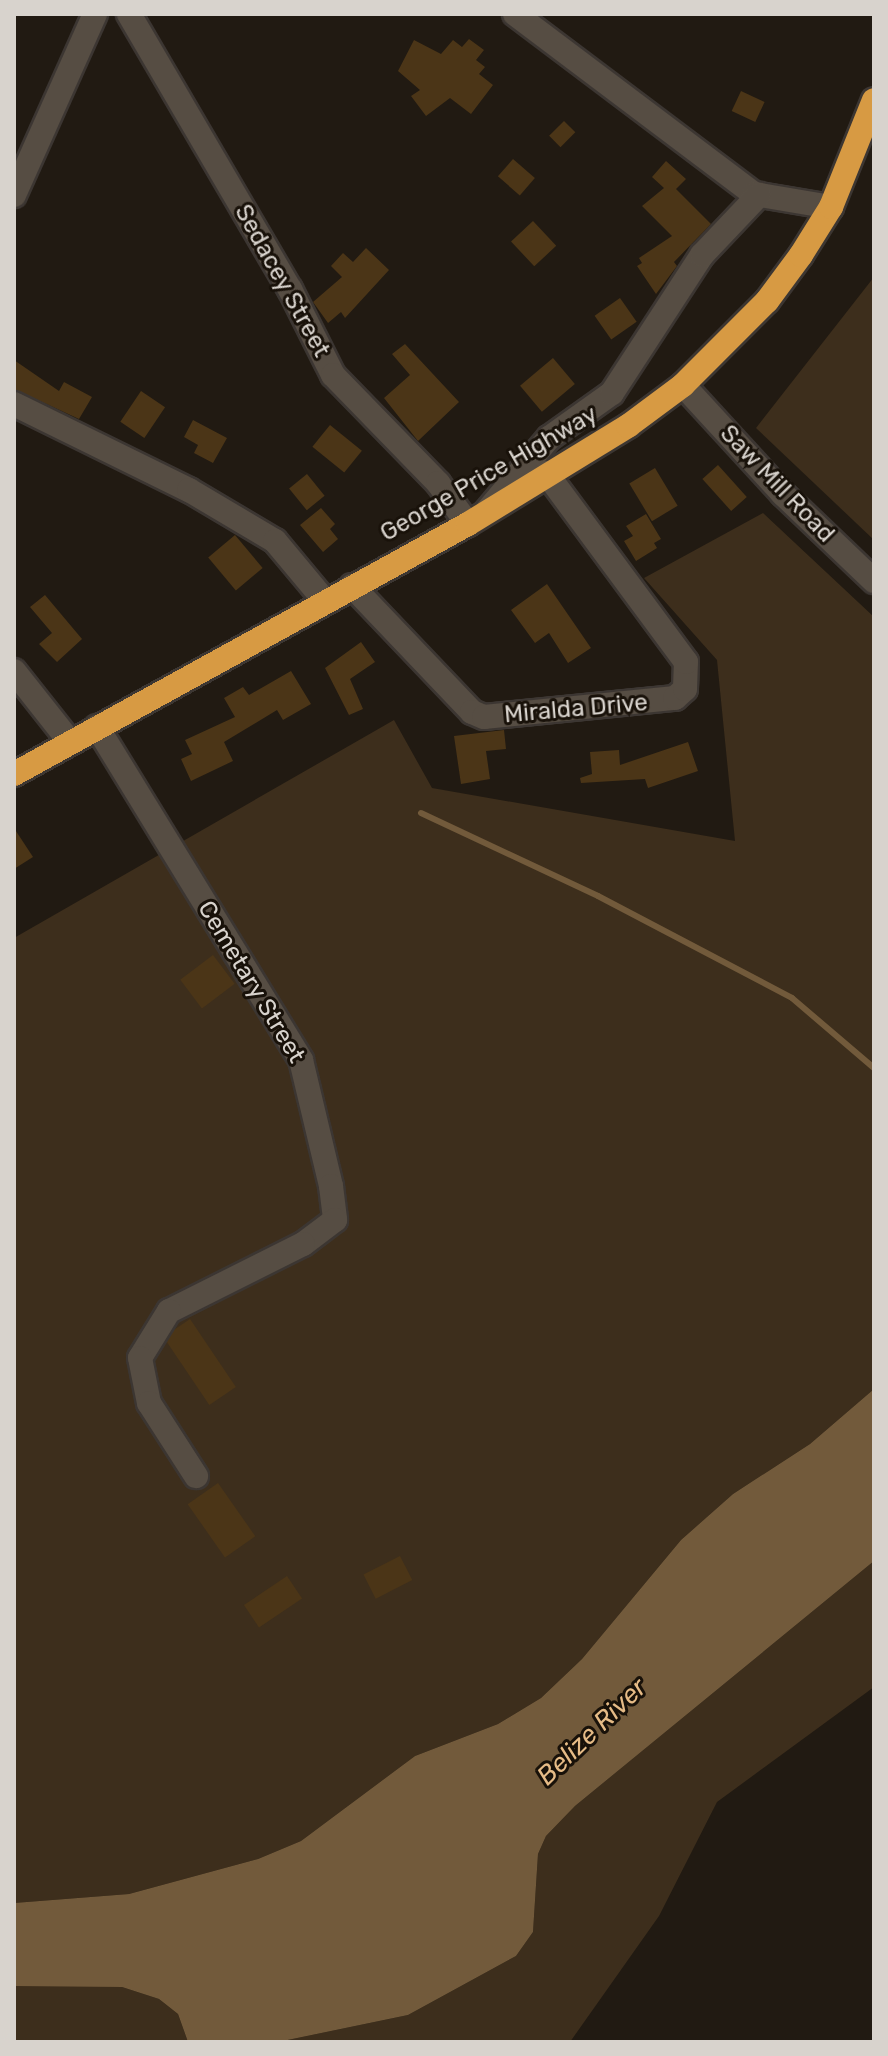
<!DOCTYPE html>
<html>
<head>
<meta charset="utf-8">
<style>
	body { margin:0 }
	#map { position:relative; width:888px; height:2056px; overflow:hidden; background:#211a12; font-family:Rubik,sans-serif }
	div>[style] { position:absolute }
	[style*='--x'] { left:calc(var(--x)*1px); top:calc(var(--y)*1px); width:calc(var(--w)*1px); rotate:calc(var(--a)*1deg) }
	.green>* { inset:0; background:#3d2e1c }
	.water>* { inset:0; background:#725a3b }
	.stream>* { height:6px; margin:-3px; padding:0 3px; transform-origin:3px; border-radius:3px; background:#725a3b }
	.building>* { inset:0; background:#4b3517; transform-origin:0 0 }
	.roads { filter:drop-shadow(2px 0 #3c3632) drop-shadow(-2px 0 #3c3632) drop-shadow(0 2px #3c3632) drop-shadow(0 -2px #3c3632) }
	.minor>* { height:24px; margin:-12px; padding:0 12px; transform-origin:12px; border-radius:12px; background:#564d43 }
	.highway>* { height:24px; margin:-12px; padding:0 12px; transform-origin:12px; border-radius:12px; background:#d79a43 }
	span { translate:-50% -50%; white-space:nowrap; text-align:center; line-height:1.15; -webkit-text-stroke:6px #181109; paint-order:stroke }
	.street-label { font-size:24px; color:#d8d3cd }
	.water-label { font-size:26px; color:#e6bb86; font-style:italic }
	.frame { position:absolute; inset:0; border:16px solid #d8d3cd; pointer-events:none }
</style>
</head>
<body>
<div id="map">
	<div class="green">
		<i style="clip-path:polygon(874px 277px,874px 540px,756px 428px)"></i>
		<i style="clip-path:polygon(763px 513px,874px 617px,874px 1389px,810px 1444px,733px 1494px,681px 1540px,582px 1659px,541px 1698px,498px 1724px,415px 1756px,301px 1841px,258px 1859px,129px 1894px,14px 1903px,14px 938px,394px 720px,432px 788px,735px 841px,717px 660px,644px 578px)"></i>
		<i style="clip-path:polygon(874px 1561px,874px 1687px,717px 1802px,659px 1916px,570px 2042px,278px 2042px,408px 2015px,516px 1956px,533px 1932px,538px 1854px,546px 1836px,575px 1806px)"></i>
		<i style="clip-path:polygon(52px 1983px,122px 1987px,159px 1999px,178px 2014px,188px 2042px,14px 2042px,14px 1986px)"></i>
	</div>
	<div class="water">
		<i style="clip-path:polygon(874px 1389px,874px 1561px,575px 1806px,546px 1836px,538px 1854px,533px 1932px,516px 1956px,408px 2015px,278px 2042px,188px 2042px,178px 2014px,159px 1999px,122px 1987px,14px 1986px,14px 1903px,129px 1894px,258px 1859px,301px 1841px,415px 1756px,498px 1724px,541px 1698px,582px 1659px,681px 1540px,733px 1494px,810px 1444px)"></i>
	</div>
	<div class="stream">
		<i style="--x:421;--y:813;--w:195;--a:25.1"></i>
		<i style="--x:598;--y:896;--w:219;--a:27.7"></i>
		<i style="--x:792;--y:998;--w:108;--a:40.5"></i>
	</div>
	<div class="building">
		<i style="clip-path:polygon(469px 39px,484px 50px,476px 60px,485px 67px,479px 74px,493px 85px,471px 114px,450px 98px,426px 116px,411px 96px,420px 90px,398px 71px,414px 40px,441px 54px,453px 40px,462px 47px)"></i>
		<i style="left:741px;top:91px;width:26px;height:22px;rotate:25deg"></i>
		<i style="left:564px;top:121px;width:16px;height:21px;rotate:45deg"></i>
		<i style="left:513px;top:159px;width:29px;height:23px;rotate:41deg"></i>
		<i style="clip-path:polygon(666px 161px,686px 179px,676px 189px,711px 224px,674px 262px,677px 266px,656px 294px,637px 266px,642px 263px,639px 258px,672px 236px,642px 206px,664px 188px,652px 177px)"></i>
		<i style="left:533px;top:221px;width:34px;height:30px;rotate:47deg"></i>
		<i style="clip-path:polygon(366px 248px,389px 270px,345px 318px,341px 312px,328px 323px,313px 302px,342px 277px,331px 266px,343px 253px,353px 262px)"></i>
		<i style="left:620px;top:298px;width:29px;height:31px;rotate:55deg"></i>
		<i style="clip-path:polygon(405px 344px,459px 402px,418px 441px,384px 398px,410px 375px,392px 354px)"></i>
		<i style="left:553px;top:358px;width:34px;height:43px;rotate:50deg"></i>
		<i style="clip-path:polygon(14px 360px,59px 391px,64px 382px,92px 397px,79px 419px,14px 389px)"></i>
		<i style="left:141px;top:391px;width:29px;height:37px;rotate:34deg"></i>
		<i style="clip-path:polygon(193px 420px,227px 438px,213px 463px,194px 453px,198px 445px,184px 437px)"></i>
		<i style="left:330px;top:425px;width:41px;height:28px;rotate:39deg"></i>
		<i style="left:718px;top:465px;width:43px;height:21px;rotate:48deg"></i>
		<i style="left:655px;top:468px;width:44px;height:30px;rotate:59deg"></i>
		<i style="left:307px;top:474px;width:28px;height:23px;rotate:51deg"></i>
		<i style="clip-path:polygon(321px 508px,335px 524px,330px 529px,338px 539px,323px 552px,300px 525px)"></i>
		<i style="clip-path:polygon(646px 514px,661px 539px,654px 543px,657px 548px,636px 561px,624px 541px,633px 536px,626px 526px)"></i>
		<i style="left:235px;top:535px;width:43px;height:35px;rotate:50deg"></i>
		<i style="clip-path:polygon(547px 584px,591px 648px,568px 663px,549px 633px,535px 643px,511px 610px)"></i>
		<i style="clip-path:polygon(45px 595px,82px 639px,57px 662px,39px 644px,52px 633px,30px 607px)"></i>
		<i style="clip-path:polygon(361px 642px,375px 662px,350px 679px,363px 709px,349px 715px,325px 668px)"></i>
		<i style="clip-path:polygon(291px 671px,311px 704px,283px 720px,277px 710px,224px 742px,233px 761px,191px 781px,181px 759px,192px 754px,185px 740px,235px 717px,224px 698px,243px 687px,249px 695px)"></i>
		<i style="clip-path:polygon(504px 730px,506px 749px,486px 751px,490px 779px,461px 784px,454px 736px)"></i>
		<i style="clip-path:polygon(688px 742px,698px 771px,648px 788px,645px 779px,581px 783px,580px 778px,592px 774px,590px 752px,619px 750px,620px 765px)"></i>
		<i style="clip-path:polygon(14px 828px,33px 857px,14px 869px)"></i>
		<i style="left:213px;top:955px;width:36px;height:41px;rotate:53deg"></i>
		<i style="left:190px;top:1319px;width:82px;height:32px;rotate:56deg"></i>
		<i style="left:218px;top:1483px;width:65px;height:37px;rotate:55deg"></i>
		<i style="left:400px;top:1556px;width:27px;height:41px;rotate:63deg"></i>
		<i style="left:287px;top:1576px;width:27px;height:52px;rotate:56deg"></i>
	</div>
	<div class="roads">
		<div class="minor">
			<i style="--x:129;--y:14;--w:319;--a:59.7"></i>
			<i style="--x:290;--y:289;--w:96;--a:63.4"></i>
			<i style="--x:333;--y:375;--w:151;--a:45.8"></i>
			<i style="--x:438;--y:483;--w:51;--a:53.8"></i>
			<i style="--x:515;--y:14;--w:299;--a:37"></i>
			<i style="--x:754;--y:194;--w:78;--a:9.6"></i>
			<i style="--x:14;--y:195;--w:198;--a:-65.9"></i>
			<i style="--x:683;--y:385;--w:148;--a:47.5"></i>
			<i style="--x:783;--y:494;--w:126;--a:43.7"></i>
			<i style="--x:14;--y:404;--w:195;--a:26.2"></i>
			<i style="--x:189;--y:490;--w:100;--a:30.7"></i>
			<i style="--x:275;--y:541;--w:78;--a:50.2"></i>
			<i style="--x:487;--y:511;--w:96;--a:-49.7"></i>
			<i style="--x:549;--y:438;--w:77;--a:-35.5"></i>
			<i style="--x:612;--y:393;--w:165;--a:-56.9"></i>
			<i style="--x:702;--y:255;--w:83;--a:-46.5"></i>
			<i style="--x:352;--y:586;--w:174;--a:46.4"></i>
			<i style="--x:472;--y:712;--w:13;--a:23"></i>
			<i style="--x:484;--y:717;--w:192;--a:-5.7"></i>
			<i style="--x:675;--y:698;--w:13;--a:-42"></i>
			<i style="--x:685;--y:689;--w:27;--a:-88"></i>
			<i style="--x:686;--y:662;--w:235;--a:-126.5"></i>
			<i style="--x:14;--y:671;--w:90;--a:51.7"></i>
			<i style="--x:97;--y:727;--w:391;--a:58.5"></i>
			<i style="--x:301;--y:1060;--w:130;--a:76.6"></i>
			<i style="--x:331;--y:1186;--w:34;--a:83"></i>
			<i style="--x:335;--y:1220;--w:40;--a:143"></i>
			<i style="--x:303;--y:1244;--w:150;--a:153.4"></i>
			<i style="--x:169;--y:1311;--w:55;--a:121.7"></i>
			<i style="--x:140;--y:1358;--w:46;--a:78.7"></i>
			<i style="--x:149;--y:1403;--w:87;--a:57.2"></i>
		</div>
		<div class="highway">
			<i style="--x:14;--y:774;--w:518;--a:-28.84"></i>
			<i style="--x:468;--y:524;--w:188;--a:-31.5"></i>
			<i style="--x:628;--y:426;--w:69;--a:-36.7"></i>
			<i style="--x:683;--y:385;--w:119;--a:-45"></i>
			<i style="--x:767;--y:301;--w:57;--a:-53.5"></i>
			<i style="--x:801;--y:255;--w:57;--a:-58"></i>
			<i style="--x:831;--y:207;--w:115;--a:-68.1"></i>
		</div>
	</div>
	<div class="street-label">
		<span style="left:282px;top:281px;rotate:61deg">Sedacey Street</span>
		<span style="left:489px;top:474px;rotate:-30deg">George Price Highway</span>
		<span style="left:777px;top:484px;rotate:46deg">Saw Mill Road</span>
		<span style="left:576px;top:709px;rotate:-5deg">Miralda Drive</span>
		<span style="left:251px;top:982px;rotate:59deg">Cemetary Street</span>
	</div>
	<div class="water-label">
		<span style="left:592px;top:1732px;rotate:-44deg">Belize River</span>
	</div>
	<div class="frame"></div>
</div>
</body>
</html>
